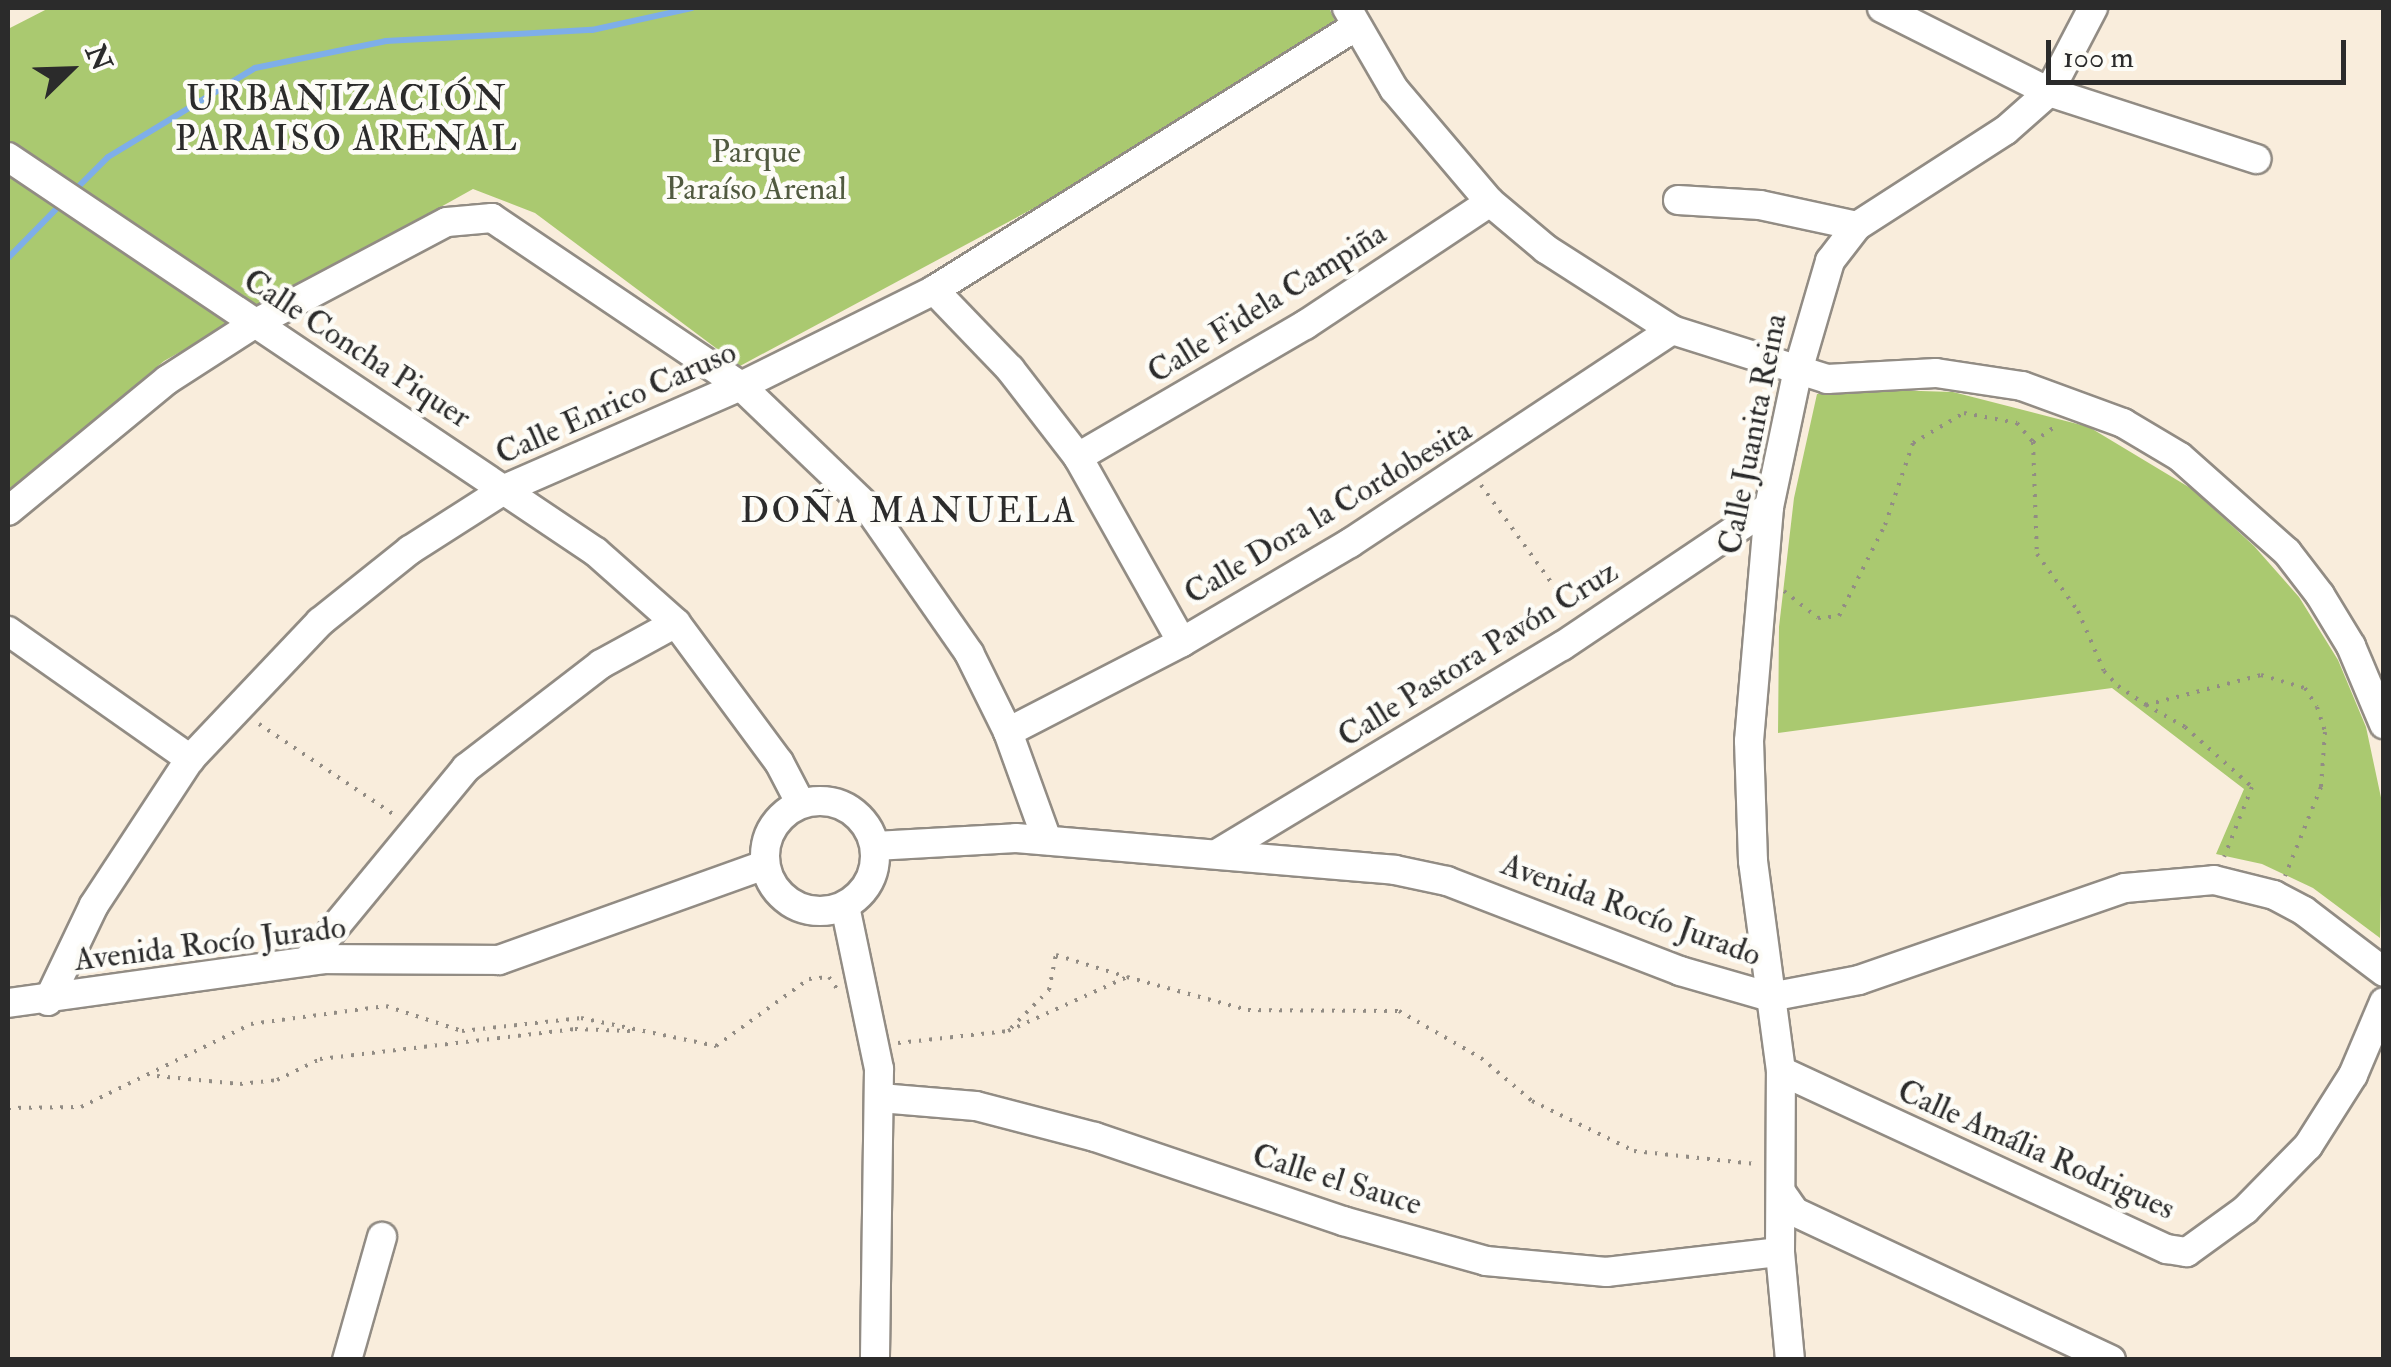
<!DOCTYPE html>
<html>
<head>
<meta charset="utf-8">
<style>
	body { margin:0 }
	#map { position:relative; width:2391px; height:1367px; overflow:hidden; background:#f9eddc; font-family:"IM FELL Double Pica",serif }
	div>[style] { position:absolute }
	[style*='--x'] { left:calc(var(--x)*1px); top:calc(var(--y)*1px); width:calc(var(--w)*1px); rotate:calc(var(--a)*1deg) }
	.green>* { inset:0; background:#aac970 }
	.stream>* { height:6px; margin:-3px; padding:0 3px; transform-origin:3px; border-radius:3px; background:#7eaee9 }
	.path>* { height:4px; margin-top:-2px; transform-origin:0; background:repeating-linear-gradient(90deg,#928c84 0 2.5px,transparent 0 10.5px) }
	.roads { filter:drop-shadow(2px 0 #928c84) drop-shadow(-2px 0 #928c84) drop-shadow(0 2px #928c84) drop-shadow(0 -2px #928c84) }
	.minor>* { height:28px; margin:-14px; padding:0 14px; transform-origin:14px; border-radius:14px; background:#fff }
	.minor>.ring { margin:-14px; padding:0; box-sizing:content-box; background:none; border:28px solid #fff; border-radius:50% }
	span { translate:-50% -50%; white-space:nowrap; text-align:center; line-height:1.15; -webkit-text-stroke:9px #fdfcf7; paint-order:stroke }
	.park-label { font-size:32px; color:#515a40 }
	.street-label { font-size:32px; color:#2b2b2b }
	.neighbourhood-label { font-size:35px; color:#2b2b2b; letter-spacing:2.5px }
	.frame { position:absolute; inset:0; border:10px solid #2b2b2b; pointer-events:none }
	.north { position:absolute; left:20px; top:20px; width:100px; height:100px; -webkit-text-stroke:8px #fdfcf7; paint-order:stroke; rotate:67deg; font-size:28px; font-weight:700; line-height:40px; text-align:center; color:#2b2b2b }
	.north::after { content:''; display:block; margin:auto; width:35px; height:45px; background:#2b2b2b; clip-path:polygon(50% 0,100% 100%,50% 72%,0 100%) }
	.scale { position:absolute; left:2046px; top:40px; width:300px; height:45px; box-sizing:border-box; border:5px solid #2b2b2b; border-top:0; padding-left:12px; font-size:30px; line-height:35px; white-space:nowrap; color:#2b2b2b; -webkit-text-stroke:8px #fdfcf7; paint-order:stroke }
</style>
</head>
<body>
<div id="map">
	<div class="green">
		<i style="clip-path:polygon(49px 8px,1329px 8px,1335px 21px,1064px 192px,740px 366px,535px 213px,473px 189px,164px 361px,8px 493px,8px 29px)"></i>
		<i style="clip-path:polygon(1888px 390px,1953px 392px,2089px 427px,2192px 489px,2254px 546px,2299px 597px,2338px 660px,2366px 727px,2383px 807px,2380px 938px,2313px 888px,2262px 864px,2216px 854px,2244px 789px,2112px 688px,1778px 733px,1779px 627px,1794px 498px,1817px 394px)"></i>
	</div>
	<div class="stream">
		<i style="--x:73;--y:192;--w:49;--a:-45"></i>
		<i style="--x:108;--y:157;--w:172;--a:-31.2"></i>
		<i style="--x:255;--y:68;--w:134;--a:-11.6"></i>
		<i style="--x:386;--y:41;--w:206;--a:-3.1"></i>
		<i style="--x:592;--y:30;--w:102;--a:-12.4"></i>
		<i style="--x:8;--y:258;--w:76;--a:-45.5"></i>
	</div>
	<div class="path">
		<i style="--x:2033;--y:442;--w:29;--a:-35"></i>
		<i style="--x:1481;--y:485;--w:155;--a:54.2"></i>
		<i style="--x:1784;--y:591;--w:43;--a:38.5"></i>
		<i style="--x:1818;--y:618;--w:21;--a:-5"></i>
		<i style="--x:1839;--y:616;--w:102;--a:-63.2"></i>
		<i style="--x:1885;--y:525;--w:87;--a:-71.1"></i>
		<i style="--x:1913;--y:443;--w:59;--a:-30.5"></i>
		<i style="--x:1964;--y:413;--w:54;--a:10.7"></i>
		<i style="--x:2017;--y:423;--w:25;--a:50"></i>
		<i style="--x:2033;--y:442;--w:112;--a:88"></i>
		<i style="--x:2037;--y:554;--w:70;--a:54.3"></i>
		<i style="--x:2078;--y:611;--w:65;--a:66.6"></i>
		<i style="--x:2104;--y:671;--w:21;--a:47"></i>
		<i style="--x:2118;--y:686;--w:34;--a:34"></i>
		<i style="--x:2146;--y:705;--w:119;--a:-14.6"></i>
		<i style="--x:2261;--y:675;--w:46;--a:16.5"></i>
		<i style="--x:2305;--y:688;--w:22;--a:58"></i>
		<i style="--x:2317;--y:707;--w:26;--a:72"></i>
		<i style="--x:2325;--y:732;--w:55;--a:94.2"></i>
		<i style="--x:2321;--y:787;--w:96;--a:112"></i>
		<i style="--x:2146;--y:705;--w:45;--a:29.4"></i>
		<i style="--x:2185;--y:727;--w:90;--a:41.8"></i>
		<i style="--x:2252;--y:787;--w:75;--a:111.8"></i>
		<i style="--x:259;--y:724;--w:165;--a:33.9"></i>
		<i style="--x:1011;--y:1028;--w:54;--a:-45"></i>
		<i style="--x:1049;--y:990;--w:36;--a:-79"></i>
		<i style="--x:1056;--y:955;--w:74;--a:17.2"></i>
		<i style="--x:898;--y:1043;--w:111;--a:-6.2"></i>
		<i style="--x:1008;--y:1031;--w:131;--a:-24.4"></i>
		<i style="--x:1127;--y:977;--w:125;--a:15.3"></i>
		<i style="--x:1248;--y:1010;--w:151;--a:0.4"></i>
		<i style="--x:1399;--y:1011;--w:95;--a:29.8"></i>
		<i style="--x:1481;--y:1058;--w:67;--a:40.1"></i>
		<i style="--x:1532;--y:1101;--w:114;--a:26.1"></i>
		<i style="--x:1634;--y:1151;--w:122;--a:6.1"></i>
		<i style="--x:157;--y:1076;--w:83;--a:5.5"></i>
		<i style="--x:240;--y:1084;--w:37;--a:-6"></i>
		<i style="--x:277;--y:1080;--w:48;--a:-26"></i>
		<i style="--x:320;--y:1059;--w:257;--a:-6.7"></i>
		<i style="--x:575;--y:1029;--w:55;--a:2.1"></i>
		<i style="--x:8;--y:1108;--w:73;--a:-0.8"></i>
		<i style="--x:81;--y:1107;--w:189;--a:-26"></i>
		<i style="--x:251;--y:1024;--w:136;--a:-7.6"></i>
		<i style="--x:386;--y:1006;--w:80;--a:18.2"></i>
		<i style="--x:462;--y:1031;--w:120;--a:-6.2"></i>
		<i style="--x:581;--y:1018;--w:138;--a:11.7"></i>
		<i style="--x:716;--y:1046;--w:115;--a:-35.8"></i>
		<i style="--x:809;--y:979;--w:20;--a:-6"></i>
		<i style="--x:829;--y:977;--w:14;--a:56"></i>
	</div>
	<div class="roads">
		<div class="minor">
			<i style="--x:1347;--y:8;--w:94;--a:59.9"></i>
			<i style="--x:1394;--y:89;--w:148;--a:49.7"></i>
			<i style="--x:1490;--y:202;--w:73;--a:40"></i>
			<i style="--x:1546;--y:249;--w:150;--a:32.7"></i>
			<i style="--x:1672;--y:330;--w:163;--a:17.5"></i>
			<i style="--x:1827;--y:379;--w:109;--a:-3.2"></i>
			<i style="--x:1936;--y:373;--w:87;--a:8.6"></i>
			<i style="--x:2022;--y:386;--w:108;--a:20.1"></i>
			<i style="--x:2123;--y:423;--w:66;--a:30.8"></i>
			<i style="--x:2180;--y:457;--w:143;--a:41.6"></i>
			<i style="--x:2287;--y:552;--w:54;--a:52.5"></i>
			<i style="--x:2320;--y:595;--w:60;--a:58.7"></i>
			<i style="--x:2351;--y:646;--w:85;--a:67.1"></i>
			<i style="--x:1882;--y:8;--w:187;--a:26.7"></i>
			<i style="--x:2049;--y:92;--w:218;--a:17.9"></i>
			<i style="--x:8;--y:157;--w:708;--a:33.89"></i>
			<i style="--x:596;--y:552;--w:107;--a:41.6"></i>
			<i style="--x:676;--y:623;--w:173;--a:53.5"></i>
			<i style="--x:779;--y:762;--w:47;--a:62.4"></i>
			<i style="--x:1678;--y:200;--w:82;--a:3.5"></i>
			<i style="--x:1760;--y:205;--w:99;--a:12.2"></i>
			<i style="--x:934;--y:290;--w:110;--a:46.1"></i>
			<i style="--x:1010;--y:369;--w:111;--a:52.3"></i>
			<i style="--x:1078;--y:457;--w:212;--a:60.7"></i>
			<i style="--x:1078;--y:457;--w:263;--a:-30.2"></i>
			<i style="--x:1305;--y:325;--w:222;--a:-33.6"></i>
			<i style="--x:8;--y:511;--w:206;--a:-39.5"></i>
			<i style="--x:167;--y:380;--w:103;--a:-32.8"></i>
			<i style="--x:254;--y:324;--w:218;--a:-27.9"></i>
			<i style="--x:447;--y:222;--w:45;--a:-5.1"></i>
			<i style="--x:492;--y:218;--w:300;--a:34"></i>
			<i style="--x:741;--y:386;--w:176;--a:43.8"></i>
			<i style="--x:868;--y:508;--w:177;--a:55.1"></i>
			<i style="--x:969;--y:653;--w:88;--a:63.7"></i>
			<i style="--x:1008;--y:732;--w:115;--a:70.1"></i>
			<i style="--x:8;--y:631;--w:223;--a:35.1"></i>
			<i style="--x:1008;--y:732;--w:196;--a:-27.3"></i>
			<i style="--x:1182;--y:642;--w:195;--a:-30.5"></i>
			<i style="--x:1350;--y:543;--w:386;--a:-33.5"></i>
			<i class="ring" style="left:765px;top:801px;width:82px;height:82px"></i>
			<i style="--x:875;--y:846;--w:141;--a:-3.2"></i>
			<i style="--x:1016;--y:838;--w:380;--a:4.8"></i>
			<i style="--x:1395;--y:870;--w:53;--a:11.9"></i>
			<i style="--x:1447;--y:881;--w:250;--a:21.1"></i>
			<i style="--x:1680;--y:971;--w:94;--a:16.1"></i>
			<i style="--x:1770;--y:997;--w:91;--a:-10.8"></i>
			<i style="--x:1859;--y:980;--w:281;--a:-19.1"></i>
			<i style="--x:2125;--y:888;--w:89;--a:-5.1"></i>
			<i style="--x:2214;--y:880;--w:62;--a:14"></i>
			<i style="--x:2274;--y:895;--w:34;--a:28"></i>
			<i style="--x:2304;--y:911;--w:101;--a:37.3"></i>
			<i style="--x:1220;--y:852;--w:399;--a:-31.1"></i>
			<i style="--x:1562;--y:646;--w:249;--a:-33.9"></i>
			<i style="--x:845;--y:906;--w:167;--a:78.2"></i>
			<i style="--x:879;--y:1069;--w:291;--a:90.8"></i>
			<i style="--x:307;--y:961;--w:250;--a:-50.5"></i>
			<i style="--x:466;--y:768;--w:170;--a:-37.6"></i>
			<i style="--x:601;--y:664;--w:85;--a:-28.7"></i>
			<i style="--x:48;--y:1001;--w:106;--a:-64.4"></i>
			<i style="--x:94;--y:905;--w:175;--a:-56.7"></i>
			<i style="--x:190;--y:759;--w:189;--a:-46.5"></i>
			<i style="--x:320;--y:622;--w:115;--a:-38.7"></i>
			<i style="--x:410;--y:550;--w:115;--a:-32.6"></i>
			<i style="--x:507;--y:488;--w:255;--a:-23.6"></i>
			<i style="--x:741;--y:386;--w:216;--a:-26.4"></i>
			<i style="--x:934;--y:290;--w:498;--a:-32"></i>
			<i style="--x:8;--y:1003;--w:319;--a:-7.9"></i>
			<i style="--x:324;--y:959;--w:175;--a:0.3"></i>
			<i style="--x:499;--y:960;--w:282;--a:-19.7"></i>
			<i style="--x:1781;--y:1071;--w:425;--a:24.8"></i>
			<i style="--x:2167;--y:1249;--w:20;--a:9"></i>
			<i style="--x:2187;--y:1252;--w:72;--a:-35.9"></i>
			<i style="--x:2245;--y:1210;--w:90;--a:-45.5"></i>
			<i style="--x:2308;--y:1146;--w:84;--a:-57.6"></i>
			<i style="--x:2353;--y:1075;--w:79;--a:-67"></i>
			<i style="--x:880;--y:1098;--w:96;--a:4.8"></i>
			<i style="--x:976;--y:1106;--w:123;--a:14.6"></i>
			<i style="--x:1095;--y:1137;--w:262;--a:18.7"></i>
			<i style="--x:1343;--y:1221;--w:148;--a:15.6"></i>
			<i style="--x:1486;--y:1261;--w:121;--a:5.2"></i>
			<i style="--x:1606;--y:1272;--w:175;--a:-6.6"></i>
			<i style="--x:1781;--y:1192;--w:24;--a:55"></i>
			<i style="--x:1795;--y:1212;--w:349;--a:25.1"></i>
			<i style="--x:347;--y:1360;--w:128;--a:-74.1"></i>
			<i style="--x:1790;--y:1360;--w:108;--a:-95.3"></i>
			<i style="--x:1780;--y:1252;--w:181;--a:-89.7"></i>
			<i style="--x:1781;--y:1071;--w:212;--a:-97.6"></i>
			<i style="--x:1753;--y:861;--w:120;--a:-91.9"></i>
			<i style="--x:1749;--y:741;--w:235;--a:-85.1"></i>
			<i style="--x:1769;--y:507;--w:136;--a:-78.1"></i>
			<i style="--x:1797;--y:374;--w:118;--a:-73.7"></i>
			<i style="--x:1830;--y:261;--w:44;--a:-52.4"></i>
			<i style="--x:1857;--y:226;--w:177;--a:-32.8"></i>
			<i style="--x:2006;--y:130;--w:57;--a:-41.5"></i>
			<i style="--x:2049;--y:92;--w:95;--a:-62.4"></i>
		</div>
	</div>
	<div class="park-label">
		<span style="left:756px;top:171px">Parque<br>Paraíso Arenal</span>
	</div>
	<div class="street-label">
		<span style="left:1267px;top:303px;rotate:-32deg">Calle Fidela Campiña</span>
		<span style="left:357px;top:349px;rotate:33deg">Calle Concha Piquer</span>
		<span style="left:616px;top:403px;rotate:-24deg">Calle Enrico Caruso</span>
		<span style="left:1753px;top:434px;rotate:-79deg">Calle Juanita Reina</span>
		<span style="left:1328px;top:512px;rotate:-31deg">Calle Dora la Cordobesita</span>
		<span style="left:1478px;top:654px;rotate:-32deg">Calle Pastora Pavón Cruz</span>
		<span style="left:1631px;top:910px;rotate:20deg">Avenida Rocío Jurado</span>
		<span style="left:210px;top:944px;rotate:-7deg">Avenida Rocío Jurado</span>
		<span style="left:2036px;top:1150px;rotate:24deg">Calle Amália Rodrigues</span>
		<span style="left:1337px;top:1180px;rotate:17deg">Calle el Sauce</span>
	</div>
	<div class="neighbourhood-label">
		<span style="left:347px;top:119px">URBANIZACIÓN<br>PARAISO ARENAL</span>
		<span style="left:909px;top:511px">DOÑA MANUELA</span>
	</div>
	<div class="frame"></div>
	<div class="north">N</div>
	<div class="scale">100 m</div>
</div>
</body>
</html>
